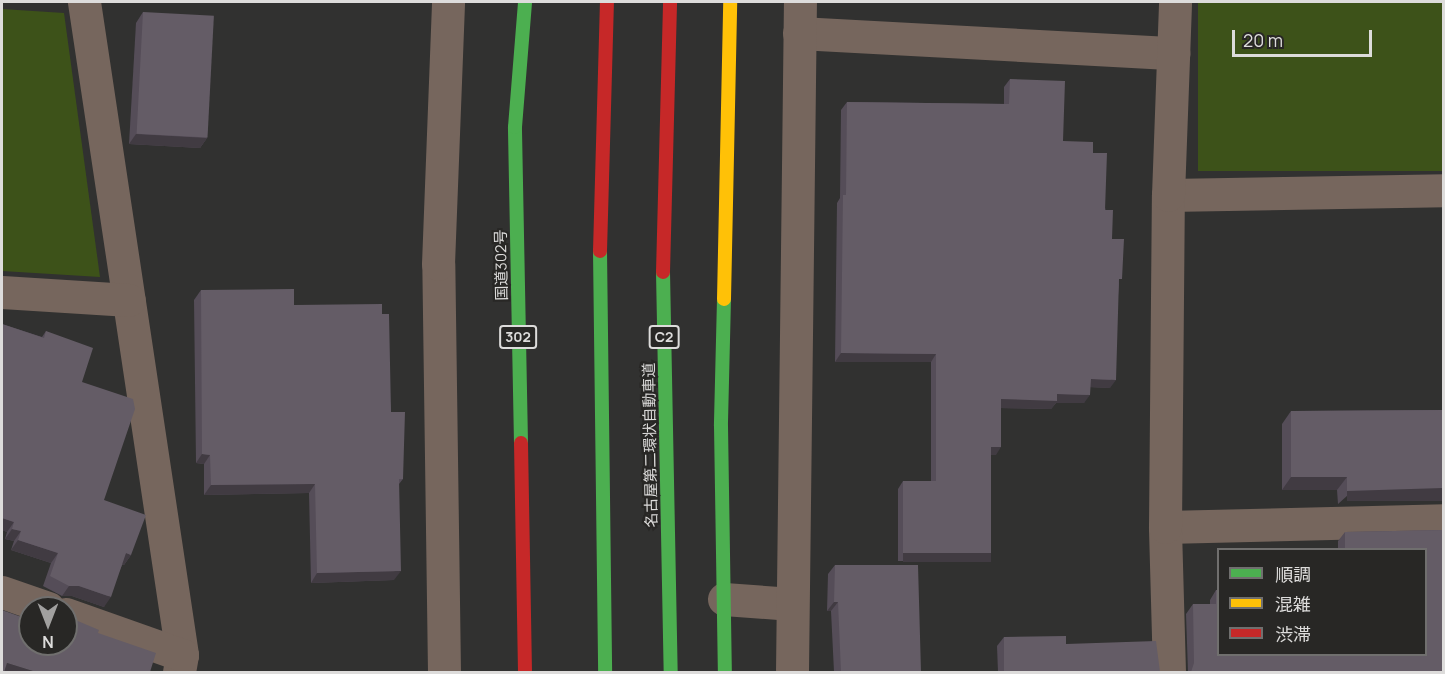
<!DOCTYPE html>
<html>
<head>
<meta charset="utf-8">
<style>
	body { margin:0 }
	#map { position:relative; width:1445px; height:674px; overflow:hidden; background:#313130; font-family:Manrope,"Noto Sans JP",sans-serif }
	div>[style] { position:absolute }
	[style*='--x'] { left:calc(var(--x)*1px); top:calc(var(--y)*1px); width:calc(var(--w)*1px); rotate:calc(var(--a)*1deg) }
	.green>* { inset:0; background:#3d5219; transform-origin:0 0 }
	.street>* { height:33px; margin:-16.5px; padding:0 16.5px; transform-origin:16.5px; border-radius:16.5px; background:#76665d }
	.fast>* { height:14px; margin:-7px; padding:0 7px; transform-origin:7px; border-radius:7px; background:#4caf50 }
	.slow>* { height:14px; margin:-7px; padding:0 7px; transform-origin:7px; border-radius:7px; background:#ffc107 }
	.jam>* { height:14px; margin:-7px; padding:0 7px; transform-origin:7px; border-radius:7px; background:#c62828 }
	.wall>* { inset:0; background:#554d58 }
	.shaded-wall>* { inset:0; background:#413b42; transform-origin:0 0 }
	.building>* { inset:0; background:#645c66; transform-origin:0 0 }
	span { translate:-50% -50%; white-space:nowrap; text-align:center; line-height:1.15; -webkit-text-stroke:4.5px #282725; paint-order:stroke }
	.shield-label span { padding:2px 4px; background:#282725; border:2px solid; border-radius:4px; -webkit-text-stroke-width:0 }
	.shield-label { font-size:14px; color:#dddcdb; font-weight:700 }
	.street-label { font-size:15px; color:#dddcdb }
	.frame { position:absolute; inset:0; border:3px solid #dddcdb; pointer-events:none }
	.legend { position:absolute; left:1217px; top:548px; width:210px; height:108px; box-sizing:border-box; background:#282725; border:2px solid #706f6e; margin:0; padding:8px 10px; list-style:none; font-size:18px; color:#dddcdb }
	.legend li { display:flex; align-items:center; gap:12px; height:30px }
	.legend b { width:30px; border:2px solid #706f6e }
	.north { position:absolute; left:18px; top:596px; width:60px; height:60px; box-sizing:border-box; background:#282725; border:2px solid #706f6e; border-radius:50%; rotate:180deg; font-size:16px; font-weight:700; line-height:24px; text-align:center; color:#dddcdb }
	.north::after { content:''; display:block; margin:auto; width:21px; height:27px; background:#a1a09f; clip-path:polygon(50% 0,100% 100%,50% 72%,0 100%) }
	.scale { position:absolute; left:1232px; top:30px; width:140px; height:27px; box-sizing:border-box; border:3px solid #dddcdb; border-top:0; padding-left:8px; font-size:18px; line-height:21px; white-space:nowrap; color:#dddcdb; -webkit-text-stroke:4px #282725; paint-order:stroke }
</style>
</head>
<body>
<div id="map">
	<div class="green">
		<i style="left:1198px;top:2px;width:245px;height:169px"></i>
		<i style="clip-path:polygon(2px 9px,64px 13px,100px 277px,2px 271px)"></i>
	</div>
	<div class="street">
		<i style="--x:84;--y:2;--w:660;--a:81.46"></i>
		<i style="--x:182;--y:655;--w:17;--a:100"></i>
		<i style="--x:799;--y:33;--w:375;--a:3.1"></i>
		<i style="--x:1168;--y:195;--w:276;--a:-1"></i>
		<i style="--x:2;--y:292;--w:127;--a:3.6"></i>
		<i style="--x:1165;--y:527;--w:279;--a:-1.4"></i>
		<i style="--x:2;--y:592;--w:49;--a:19.2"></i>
		<i style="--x:724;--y:599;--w:68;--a:4.2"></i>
		<i style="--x:66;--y:614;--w:123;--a:19.5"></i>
		<i style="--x:444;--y:672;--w:408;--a:-90.8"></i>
		<i style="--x:438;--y:264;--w:262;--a:-87.8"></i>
		<i style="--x:792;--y:672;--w:670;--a:-89.32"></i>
		<i style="--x:1169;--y:672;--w:145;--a:-91.6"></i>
		<i style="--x:1165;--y:527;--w:332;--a:-89.5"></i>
		<i style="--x:1168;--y:195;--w:193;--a:-87.9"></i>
	</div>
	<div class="fast">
		<i style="--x:600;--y:251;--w:421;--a:89.3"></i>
		<i style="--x:663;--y:272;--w:400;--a:88.9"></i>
		<i style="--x:724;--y:299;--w:127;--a:91.4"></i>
		<i style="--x:721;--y:426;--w:246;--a:89.1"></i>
		<i style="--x:521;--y:443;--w:316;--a:-91.1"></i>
		<i style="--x:515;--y:127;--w:125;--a:-85.4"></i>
	</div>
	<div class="slow">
		<i style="--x:724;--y:299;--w:297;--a:-88.8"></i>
	</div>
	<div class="jam">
		<i style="--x:600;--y:251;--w:249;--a:-88.4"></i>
		<i style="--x:663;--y:272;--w:270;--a:-88.5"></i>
		<i style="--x:521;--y:443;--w:229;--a:89"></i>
	</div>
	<div class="wall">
		<i style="clip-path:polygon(143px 12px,207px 138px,200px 148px,129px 144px,136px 23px)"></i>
		<i style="clip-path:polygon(1010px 79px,1063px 141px,1093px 153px,1112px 239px,1119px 284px,1110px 388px,1090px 387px,1084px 403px,1056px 403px,1051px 409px,1001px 408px,996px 455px,991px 455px,986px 561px,898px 561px,898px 489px,903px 481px,931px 481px,931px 362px,835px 362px,837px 203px,840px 198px,841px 110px,847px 102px,1004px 104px,1004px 87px)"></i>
		<i style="clip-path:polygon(201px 290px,294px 305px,382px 314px,391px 412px,403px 479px,399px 484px,394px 580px,311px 583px,309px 493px,204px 495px,204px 464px,196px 463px,194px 300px)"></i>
		<i style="clip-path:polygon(2px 324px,42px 337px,46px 331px,82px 382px,104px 500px,131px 555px,124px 565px,122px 565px,104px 607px,72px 596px,62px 596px,43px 586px,51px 563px,11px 550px,14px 541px,5px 539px,7px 532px,2px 530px)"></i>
		<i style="clip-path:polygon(1443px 410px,1338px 504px,1337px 490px,1282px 490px,1282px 424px,1291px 411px)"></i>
		<i style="clip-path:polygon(1443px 530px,1443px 672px,1188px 672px,1186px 614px,1193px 604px,1210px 604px,1210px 600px,1216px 590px,1218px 590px,1218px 654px,1425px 654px,1425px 549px,1338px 549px,1338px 541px,1345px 532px)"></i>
		<i style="clip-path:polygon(835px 565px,921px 672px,834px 672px,831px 611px,827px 611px,828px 574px)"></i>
		<i style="clip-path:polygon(1004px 637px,1066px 644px,1160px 672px,998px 672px,997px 646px)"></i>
	</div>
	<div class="shaded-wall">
		<i style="clip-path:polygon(136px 134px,207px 138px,200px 148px,129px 144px)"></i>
		<i style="clip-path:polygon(841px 353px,936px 354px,931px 362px,835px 362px)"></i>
		<i style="clip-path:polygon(1091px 379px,1116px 380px,1110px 388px,1085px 387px)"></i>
		<i style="clip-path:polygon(1057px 394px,1090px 395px,1084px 403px,1056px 403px,1051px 409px,996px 408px,1001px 399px)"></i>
		<i style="clip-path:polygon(991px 447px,1001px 447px,996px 455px,986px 455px)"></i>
		<i style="clip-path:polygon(202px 454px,210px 455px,204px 464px,196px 463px)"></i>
		<i style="clip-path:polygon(1291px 477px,1347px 477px,1337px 490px,1282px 490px)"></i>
		<i style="clip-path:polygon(315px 484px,309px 493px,204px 495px,211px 485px)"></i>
		<i style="left:1443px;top:488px;width:13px;height:96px;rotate:90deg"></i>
		<i style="clip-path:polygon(2px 518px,14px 522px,7px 532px,2px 530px)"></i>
		<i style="clip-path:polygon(12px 529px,21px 531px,14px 541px,5px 539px)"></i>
		<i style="clip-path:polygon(18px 540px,58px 553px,51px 563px,11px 550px)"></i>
		<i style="clip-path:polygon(126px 553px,131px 555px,124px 565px,119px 564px)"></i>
		<i style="left:903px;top:553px;width:88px;height:9px"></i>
		<i style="clip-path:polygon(401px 571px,394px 580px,311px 583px,317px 573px)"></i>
		<i style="clip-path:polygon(69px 586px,79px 586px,111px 597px,104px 607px,72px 596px,62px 596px)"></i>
		<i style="clip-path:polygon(834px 602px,838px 602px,831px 611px,827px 611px)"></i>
		<i style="clip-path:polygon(7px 663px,36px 672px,2px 672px)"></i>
	</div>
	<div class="building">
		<i style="left:143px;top:12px;width:71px;height:122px;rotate:3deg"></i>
		<i style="clip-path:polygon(1010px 79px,1065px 81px,1063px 141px,1093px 142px,1093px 153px,1107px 153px,1105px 210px,1113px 210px,1112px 239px,1124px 239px,1122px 279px,1119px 279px,1116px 380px,1091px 379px,1090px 395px,1057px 394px,1057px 401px,1001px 399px,1001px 447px,991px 447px,991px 553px,903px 553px,903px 481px,936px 481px,936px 354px,841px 353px,843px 195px,846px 195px,847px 102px,1009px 104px)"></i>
		<i style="clip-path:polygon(294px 289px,294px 305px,382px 304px,382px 314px,389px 314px,391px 412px,405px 412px,403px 479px,399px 479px,401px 571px,317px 573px,315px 484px,211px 485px,210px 455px,202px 454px,201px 290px)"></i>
		<i style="clip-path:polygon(2px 324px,44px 338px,46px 331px,93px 348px,82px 382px,133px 399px,135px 409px,104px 500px,146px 515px,131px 555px,126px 553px,111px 597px,79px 586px,69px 586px,50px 576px,58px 553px,18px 540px,21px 531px,12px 529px,14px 522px,2px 518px)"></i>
		<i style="clip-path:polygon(1443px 410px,1443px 488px,1347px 491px,1347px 477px,1291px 477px,1291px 411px)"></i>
		<i style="clip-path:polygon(1443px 530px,1443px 672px,1191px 672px,1194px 663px,1193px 604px,1216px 604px,1216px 590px,1218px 590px,1218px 654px,1425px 654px,1425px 549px,1345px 549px,1345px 532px)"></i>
		<i style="clip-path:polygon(835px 565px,918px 565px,921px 672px,841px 672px,838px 602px,834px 602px)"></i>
		<i style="clip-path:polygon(2px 610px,30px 620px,30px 644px,66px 644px,66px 616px,99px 630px,98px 633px,156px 653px,150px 672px,36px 672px,7px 663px,4px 672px,2px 672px)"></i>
		<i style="clip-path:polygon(1066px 636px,1066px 644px,1156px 641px,1160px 672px,1004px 672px,1004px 637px)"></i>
	</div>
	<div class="shield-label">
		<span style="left:518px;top:337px">302</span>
		<span style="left:664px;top:337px">C2</span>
	</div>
	<div class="street-label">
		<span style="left:501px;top:265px;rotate:-91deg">国道302号</span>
		<span style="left:650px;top:445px;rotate:-91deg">名古屋第二環状自動車道</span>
	</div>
	<div class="frame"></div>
	<ul class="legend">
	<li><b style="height:8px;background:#4caf50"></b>順調</li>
	<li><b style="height:8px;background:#ffc107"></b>混雑</li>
	<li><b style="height:8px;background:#c62828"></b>渋滞</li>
	</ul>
	<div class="north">N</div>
	<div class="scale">20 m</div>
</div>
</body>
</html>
